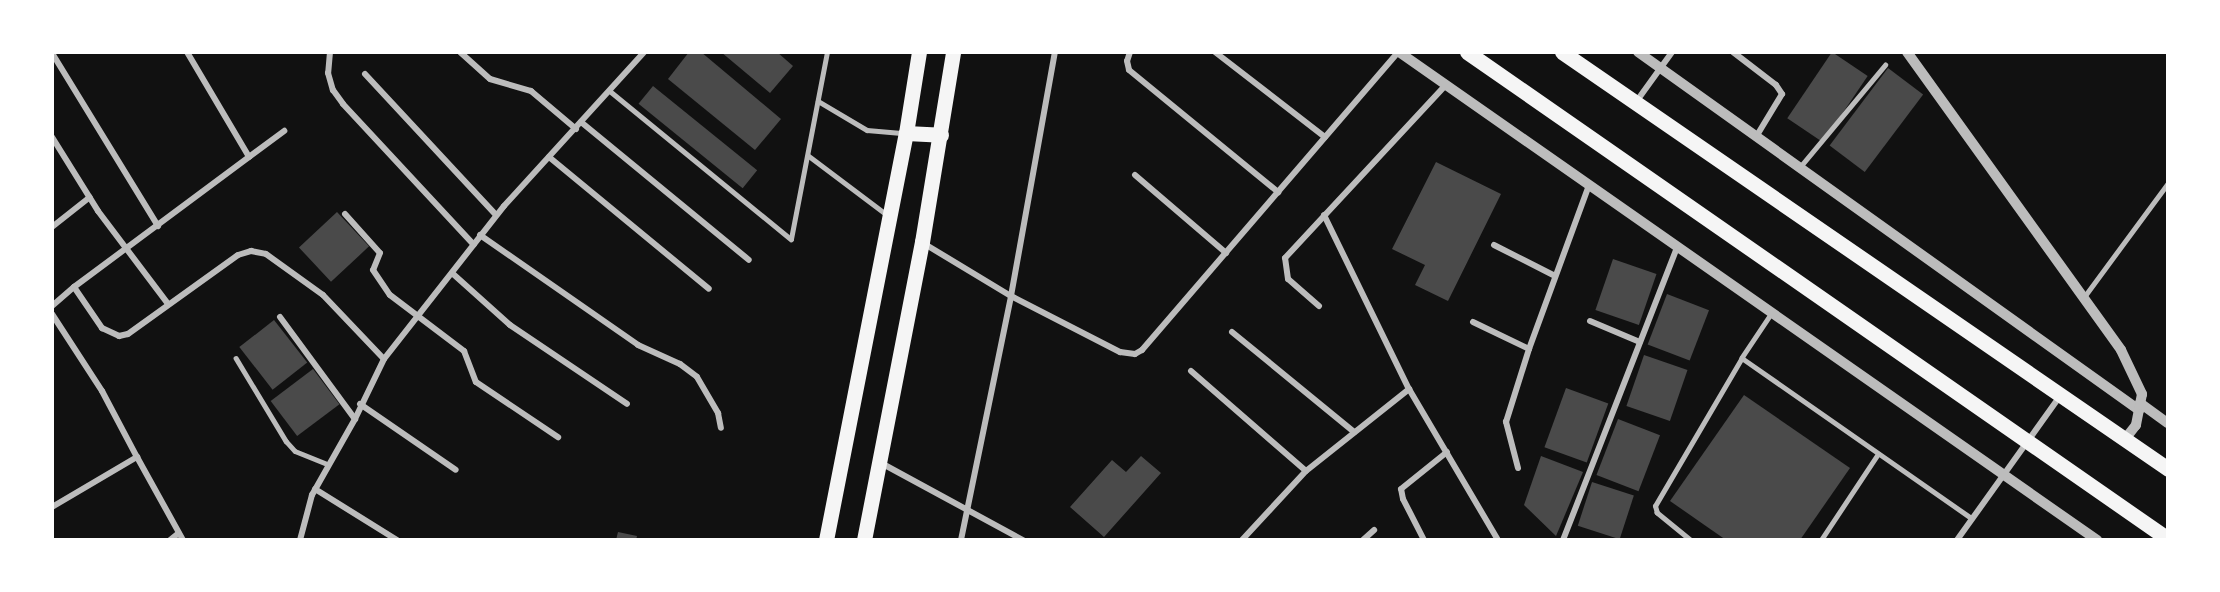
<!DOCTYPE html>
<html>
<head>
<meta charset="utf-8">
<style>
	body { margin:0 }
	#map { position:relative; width:2220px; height:592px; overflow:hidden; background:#111; font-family:"Noto Sans",sans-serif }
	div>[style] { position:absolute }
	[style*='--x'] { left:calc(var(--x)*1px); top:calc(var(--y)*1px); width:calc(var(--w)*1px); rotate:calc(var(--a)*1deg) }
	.building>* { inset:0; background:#4a4a4a; transform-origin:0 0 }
	.service>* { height:4.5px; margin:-2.25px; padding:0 2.25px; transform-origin:2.25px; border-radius:2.25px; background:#bcbcbc }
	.minor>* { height:6px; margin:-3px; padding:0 3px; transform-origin:3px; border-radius:3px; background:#bcbcbc }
	.tertiary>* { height:10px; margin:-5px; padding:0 5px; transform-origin:5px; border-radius:5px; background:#bcbcbc }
	.primary>* { height:15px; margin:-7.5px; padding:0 7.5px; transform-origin:7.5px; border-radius:7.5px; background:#f5f5f5 }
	span { translate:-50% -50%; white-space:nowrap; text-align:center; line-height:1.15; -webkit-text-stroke:4.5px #fff; paint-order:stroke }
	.frame { position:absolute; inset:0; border:54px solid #fff; pointer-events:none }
</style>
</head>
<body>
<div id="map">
	<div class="building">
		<i style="clip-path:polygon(689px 52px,701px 52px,781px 119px,755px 150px,668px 79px)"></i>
		<i style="clip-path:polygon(721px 52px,777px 52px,793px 66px,770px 93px)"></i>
		<i style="left:1832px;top:52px;width:43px;height:80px;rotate:34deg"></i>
		<i style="left:1888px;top:68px;width:44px;height:97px;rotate:37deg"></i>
		<i style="left:653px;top:86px;width:134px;height:23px;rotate:39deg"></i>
		<i style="clip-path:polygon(1436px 162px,1501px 194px,1448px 301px,1415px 285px,1425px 265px,1392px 249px)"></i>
		<i style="left:337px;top:212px;width:47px;height:52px;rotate:47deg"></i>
		<i style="left:1613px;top:259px;width:46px;height:54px;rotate:19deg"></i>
		<i style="left:1667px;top:294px;width:45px;height:54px;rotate:21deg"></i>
		<i style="left:274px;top:320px;width:54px;height:44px;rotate:52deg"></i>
		<i style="left:1644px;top:355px;width:46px;height:54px;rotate:19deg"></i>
		<i style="left:313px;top:369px;width:44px;height:53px;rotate:53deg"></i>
		<i style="left:1566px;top:388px;width:45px;height:63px;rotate:20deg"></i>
		<i style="clip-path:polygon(1744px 395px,1850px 468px,1800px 540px,1726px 540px,1670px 501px)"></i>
		<i style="left:1618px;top:419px;width:45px;height:60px;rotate:21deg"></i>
		<i style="clip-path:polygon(1141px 456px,1161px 473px,1104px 537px,1070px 507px,1112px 460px,1126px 472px)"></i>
		<i style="clip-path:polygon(1541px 456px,1583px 472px,1556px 536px,1524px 505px)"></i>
		<i style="left:1592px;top:482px;width:44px;height:46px;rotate:18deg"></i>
		<i style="clip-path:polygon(618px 532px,637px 536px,636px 540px,616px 540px)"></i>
	</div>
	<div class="service">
		<i style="--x:610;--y:91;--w:234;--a:39.3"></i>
		<i style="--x:791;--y:239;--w:190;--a:-79.1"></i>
		<i style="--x:818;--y:101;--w:57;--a:30.6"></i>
		<i style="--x:867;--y:130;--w:37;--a:5"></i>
		<i style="--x:809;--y:156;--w:96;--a:37"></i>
		<i style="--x:1800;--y:167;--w:133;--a:-50.2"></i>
		<i style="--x:2084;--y:297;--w:142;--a:-53.6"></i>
		<i style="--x:1772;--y:313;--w:54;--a:123.7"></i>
		<i style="--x:1742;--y:358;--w:279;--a:34.9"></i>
		<i style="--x:236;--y:358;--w:97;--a:58.9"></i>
		<i style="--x:286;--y:441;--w:13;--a:48"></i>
		<i style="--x:295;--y:451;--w:35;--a:22"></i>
		<i style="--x:1690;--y:540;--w:43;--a:-140.7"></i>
		<i style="--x:1657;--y:513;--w:7;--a:-106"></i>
		<i style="--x:1655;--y:506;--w:172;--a:-59.6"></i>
		<i style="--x:1821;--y:540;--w:103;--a:-56.5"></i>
	</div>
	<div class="minor">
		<i style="--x:187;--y:52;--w:122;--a:59.4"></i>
		<i style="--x:330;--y:52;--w:21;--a:95"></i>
		<i style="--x:328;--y:73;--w:18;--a:74"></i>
		<i style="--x:333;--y:90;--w:17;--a:54"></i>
		<i style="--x:343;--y:104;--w:192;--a:47.1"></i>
		<i style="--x:460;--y:52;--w:40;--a:42"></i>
		<i style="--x:490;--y:79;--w:43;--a:16.3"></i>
		<i style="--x:531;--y:91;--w:59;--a:40.2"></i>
		<i style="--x:1130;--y:52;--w:9;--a:108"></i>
		<i style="--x:1127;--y:61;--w:9;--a:77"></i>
		<i style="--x:1129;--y:70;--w:193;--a:39.3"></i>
		<i style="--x:1215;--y:52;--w:139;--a:37.7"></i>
		<i style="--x:1733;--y:52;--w:54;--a:37.5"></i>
		<i style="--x:1776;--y:85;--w:11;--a:56"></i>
		<i style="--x:1782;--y:94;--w:50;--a:121.2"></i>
		<i style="--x:52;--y:53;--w:203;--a:58.5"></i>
		<i style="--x:365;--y:74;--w:192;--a:47.1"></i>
		<i style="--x:1636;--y:102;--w:62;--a:-54.2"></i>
		<i style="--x:581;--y:122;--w:217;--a:39.4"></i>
		<i style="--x:52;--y:137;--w:87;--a:58.1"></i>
		<i style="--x:98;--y:211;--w:116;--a:53"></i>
		<i style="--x:549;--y:157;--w:207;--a:39.5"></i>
		<i style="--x:1135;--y:175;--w:120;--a:40.6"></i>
		<i style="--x:345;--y:214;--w:52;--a:48.1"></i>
		<i style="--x:380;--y:253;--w:18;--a:112"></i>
		<i style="--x:373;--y:270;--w:30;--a:56"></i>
		<i style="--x:390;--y:295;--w:93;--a:37.1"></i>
		<i style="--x:464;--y:351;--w:33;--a:69"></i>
		<i style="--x:476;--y:382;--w:99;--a:33.9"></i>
		<i style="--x:1324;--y:215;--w:194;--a:64"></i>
		<i style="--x:1409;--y:389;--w:175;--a:59.5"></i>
		<i style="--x:52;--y:227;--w:48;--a:-38.3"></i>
		<i style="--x:480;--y:235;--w:193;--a:34.8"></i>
		<i style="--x:638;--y:345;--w:46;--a:24.3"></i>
		<i style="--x:680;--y:364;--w:21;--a:37"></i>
		<i style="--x:697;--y:377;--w:42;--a:59.7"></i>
		<i style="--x:718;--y:413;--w:15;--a:79"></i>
		<i style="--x:923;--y:243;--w:103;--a:31.1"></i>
		<i style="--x:1011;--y:296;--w:123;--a:27.2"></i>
		<i style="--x:1120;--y:352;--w:15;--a:8"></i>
		<i style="--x:1135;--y:354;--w:8;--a:-30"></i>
		<i style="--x:1142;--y:350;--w:393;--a:-49.3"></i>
		<i style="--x:1494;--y:245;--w:68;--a:26.9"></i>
		<i style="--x:452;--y:273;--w:78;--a:41.9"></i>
		<i style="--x:510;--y:325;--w:141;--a:34"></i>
		<i style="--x:74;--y:287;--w:262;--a:-36.6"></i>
		<i style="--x:52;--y:306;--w:29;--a:-41"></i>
		<i style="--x:74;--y:287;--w:50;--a:55.7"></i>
		<i style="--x:102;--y:328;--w:19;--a:25"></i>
		<i style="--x:119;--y:336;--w:9;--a:-13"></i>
		<i style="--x:128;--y:334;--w:135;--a:-35.7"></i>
		<i style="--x:238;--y:255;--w:14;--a:-17"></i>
		<i style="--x:251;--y:251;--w:15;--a:11"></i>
		<i style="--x:266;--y:254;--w:70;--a:35.7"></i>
		<i style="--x:323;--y:295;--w:88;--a:46.4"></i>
		<i style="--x:1319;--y:306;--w:41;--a:-138.9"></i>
		<i style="--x:1288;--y:279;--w:21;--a:-98"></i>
		<i style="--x:1285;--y:258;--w:236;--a:-47.1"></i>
		<i style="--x:52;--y:314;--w:92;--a:57"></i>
		<i style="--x:102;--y:391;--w:75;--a:62.1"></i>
		<i style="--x:280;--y:317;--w:127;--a:53.7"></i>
		<i style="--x:1590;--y:321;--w:54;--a:22.8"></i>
		<i style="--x:1473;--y:322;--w:62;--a:25.7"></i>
		<i style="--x:1232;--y:332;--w:158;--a:39.3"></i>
		<i style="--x:1191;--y:371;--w:152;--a:41"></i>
		<i style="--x:360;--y:404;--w:116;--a:34.5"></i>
		<i style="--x:881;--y:463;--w:162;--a:28.5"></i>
		<i style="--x:1518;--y:468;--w:48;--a:-104.6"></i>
		<i style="--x:1506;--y:422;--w:77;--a:-72.5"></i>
		<i style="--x:1529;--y:349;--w:175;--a:-69.9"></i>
		<i style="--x:315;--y:489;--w:97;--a:31.9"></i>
		<i style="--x:52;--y:507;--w:99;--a:-30.5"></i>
		<i style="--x:137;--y:457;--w:95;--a:61"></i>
		<i style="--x:170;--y:540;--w:11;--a:-38"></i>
		<i style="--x:300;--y:540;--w:47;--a:-75.1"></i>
		<i style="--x:312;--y:495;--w:87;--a:-60.5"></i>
		<i style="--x:355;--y:419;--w:67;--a:-64.2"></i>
		<i style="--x:384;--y:359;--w:194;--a:-51.9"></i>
		<i style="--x:504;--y:206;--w:208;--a:-47.7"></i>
		<i style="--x:961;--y:540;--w:249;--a:-78.4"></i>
		<i style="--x:1011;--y:296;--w:248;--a:-79.8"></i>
		<i style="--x:1242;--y:540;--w:94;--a:-47.2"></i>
		<i style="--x:1306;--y:471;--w:132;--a:-38.5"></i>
		<i style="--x:1363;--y:540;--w:15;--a:-42"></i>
		<i style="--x:1424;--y:540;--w:46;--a:-117.1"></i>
		<i style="--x:1403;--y:499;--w:10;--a:-101"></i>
		<i style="--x:1401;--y:489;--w:59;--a:-38.8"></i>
		<i style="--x:1563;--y:540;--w:314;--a:-68.7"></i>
		<i style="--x:1957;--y:540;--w:177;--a:-54.4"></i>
	</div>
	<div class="tertiary">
		<i style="--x:1399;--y:52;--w:852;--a:34.96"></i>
		<i style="--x:1638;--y:52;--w:616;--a:35.55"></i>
		<i style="--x:1907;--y:52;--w:367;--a:54.3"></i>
		<i style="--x:2121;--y:350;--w:49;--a:64.5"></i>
		<i style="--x:2142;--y:394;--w:32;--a:101"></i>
		<i style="--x:2136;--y:425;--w:16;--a:128"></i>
		<i style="--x:2140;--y:403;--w:34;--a:36"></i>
	</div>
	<div class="primary">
		<i style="--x:1467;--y:52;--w:854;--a:34.79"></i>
		<i style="--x:1562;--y:52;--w:736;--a:34.53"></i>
		<i style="--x:906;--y:133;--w:35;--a:3"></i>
		<i style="--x:826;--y:540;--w:415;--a:-78.9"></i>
		<i style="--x:906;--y:133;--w:82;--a:-80.9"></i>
		<i style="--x:864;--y:540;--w:304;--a:-79"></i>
		<i style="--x:922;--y:242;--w:193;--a:-80.7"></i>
	</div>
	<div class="frame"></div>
</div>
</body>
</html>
